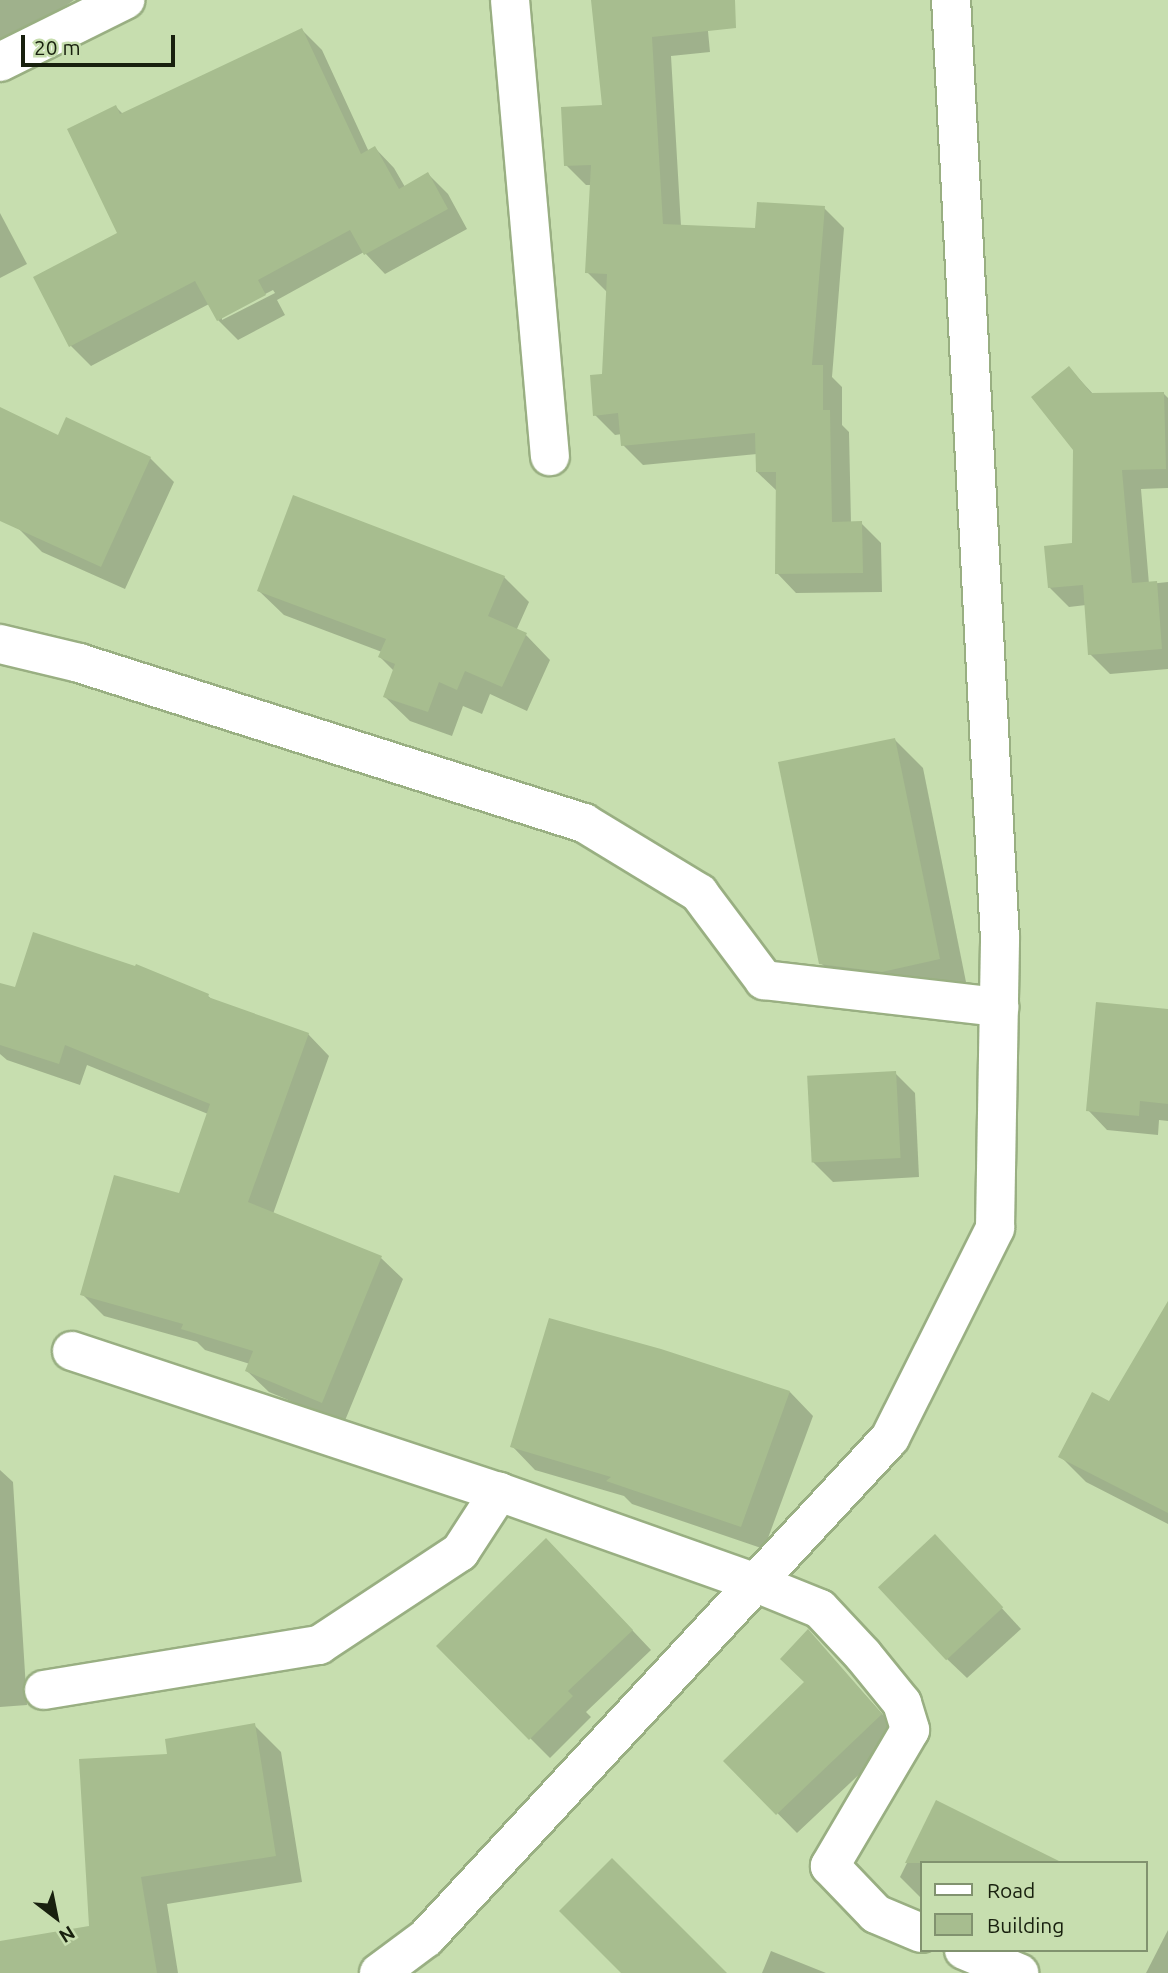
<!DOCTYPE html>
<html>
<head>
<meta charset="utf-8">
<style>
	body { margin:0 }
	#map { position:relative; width:1168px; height:1973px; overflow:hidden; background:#c7deaf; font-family:Ubuntu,sans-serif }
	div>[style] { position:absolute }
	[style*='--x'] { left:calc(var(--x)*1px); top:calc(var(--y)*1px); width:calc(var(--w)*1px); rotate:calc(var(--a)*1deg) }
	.shadow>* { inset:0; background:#0003 }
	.building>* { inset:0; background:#a7bd8f; transform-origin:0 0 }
	.roads { filter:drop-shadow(2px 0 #99af82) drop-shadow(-2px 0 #99af82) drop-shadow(0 2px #99af82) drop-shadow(0 -2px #99af82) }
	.minor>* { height:38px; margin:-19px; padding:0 19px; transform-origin:19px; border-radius:19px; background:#fff }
	.tertiary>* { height:38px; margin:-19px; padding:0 19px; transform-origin:19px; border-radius:19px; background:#fff }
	span { translate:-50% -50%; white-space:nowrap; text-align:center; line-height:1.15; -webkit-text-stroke:5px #c7deaf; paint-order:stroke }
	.legend { position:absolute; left:920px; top:1861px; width:228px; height:91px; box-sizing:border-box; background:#c7deaf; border:2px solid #81926f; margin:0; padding:9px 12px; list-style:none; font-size:21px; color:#18200e }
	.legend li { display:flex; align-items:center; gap:14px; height:35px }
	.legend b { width:35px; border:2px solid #81926f }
	.north { position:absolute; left:21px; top:1882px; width:70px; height:70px; -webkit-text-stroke:5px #c7deaf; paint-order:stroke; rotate:148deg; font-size:19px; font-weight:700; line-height:28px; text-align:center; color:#18200e }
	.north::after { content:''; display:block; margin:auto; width:24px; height:32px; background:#18200e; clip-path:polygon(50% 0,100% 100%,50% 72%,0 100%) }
	.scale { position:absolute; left:21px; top:35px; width:154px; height:32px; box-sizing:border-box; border:4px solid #18200e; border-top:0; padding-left:9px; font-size:21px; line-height:24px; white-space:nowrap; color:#18200e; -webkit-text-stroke:5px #c7deaf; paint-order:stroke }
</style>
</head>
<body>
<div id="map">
	<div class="shadow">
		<i style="clip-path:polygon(0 0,74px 0,30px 31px,0 58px)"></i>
		<i style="clip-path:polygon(593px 0,705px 0,710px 52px,671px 56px,681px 226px,756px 230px,824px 208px,844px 228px,832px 377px,842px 387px,842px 425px,849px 432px,851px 523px,861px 523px,881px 543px,882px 592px,796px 593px,777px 573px,777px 491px,757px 472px,757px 454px,643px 465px,623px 445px,622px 434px,615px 435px,595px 415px,604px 376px,607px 292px,587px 272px,592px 185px,586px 185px,566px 165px,604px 107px)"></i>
		<i style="clip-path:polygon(evenodd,302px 30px,322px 50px,369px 152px,375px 148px,394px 168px,405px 187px,428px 174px,448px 194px,467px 229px,385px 274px,364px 252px,277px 300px,285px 315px,238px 340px,218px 320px,209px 304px,91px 366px,71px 346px,35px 277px,119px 234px,116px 107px,123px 114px,302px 30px,273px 290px,275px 293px,222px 320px,222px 316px,273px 290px)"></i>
		<i style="clip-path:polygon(0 213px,27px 264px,0 278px)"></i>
		<i style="clip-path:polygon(1069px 368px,1094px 395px,1164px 394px,1168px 398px,1168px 488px,1141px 489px,1149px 584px,1168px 582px,1168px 669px,1110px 674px,1090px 654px,1086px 605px,1069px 607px,1049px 587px,1074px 545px,1075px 449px)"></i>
		<i style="clip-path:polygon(0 409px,59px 437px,150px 458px,174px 482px,125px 589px,42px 552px,18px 528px,0 464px)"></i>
		<i style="clip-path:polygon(504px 577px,529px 602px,516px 631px,526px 635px,550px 660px,527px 711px,490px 694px,482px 714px,463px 706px,452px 736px,410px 721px,385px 697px,394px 671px,380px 657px,382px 652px,284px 615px,259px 591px)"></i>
		<i style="clip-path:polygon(895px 740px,923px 768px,967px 987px,849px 992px,821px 963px)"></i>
		<i style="clip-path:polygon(16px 990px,208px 996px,214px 1001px,308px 1034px,329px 1056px,273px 1214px,381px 1258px,403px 1279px,344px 1423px,269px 1392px,247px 1371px,250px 1364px,205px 1350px,197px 1342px,104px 1316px,82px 1294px,180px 1195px,208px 1114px,87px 1065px,80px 1085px,7px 1060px,0 1054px,0 994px)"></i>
		<i style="clip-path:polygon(1168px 1010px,1168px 1121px,1159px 1120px,1158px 1135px,1107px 1130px,1088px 1110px)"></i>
		<i style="clip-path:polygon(895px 1073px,915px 1093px,919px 1177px,833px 1182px,813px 1162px)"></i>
		<i style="clip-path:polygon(1168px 1325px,1168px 1524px,1086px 1482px,1061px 1457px,1110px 1404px)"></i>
		<i style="clip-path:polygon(790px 1392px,813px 1416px,764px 1549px,632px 1504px,624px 1496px,535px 1470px,512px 1446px)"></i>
		<i style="clip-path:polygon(0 1470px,13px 1482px,27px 1705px,0 1707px)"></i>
		<i style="clip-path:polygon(954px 1556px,1021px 1629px,967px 1678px,947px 1659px)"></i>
		<i style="clip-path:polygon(566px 1560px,651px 1650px,586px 1712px,591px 1717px,550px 1758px,438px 1646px)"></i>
		<i style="clip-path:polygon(808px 1631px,901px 1735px,797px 1833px,726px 1761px,806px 1683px)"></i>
		<i style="clip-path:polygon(254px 1725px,281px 1752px,302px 1882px,167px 1904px,178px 1973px,0 1973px,0 1942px,90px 1927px,169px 1755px)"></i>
		<i style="clip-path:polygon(937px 1803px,921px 1863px,921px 1898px,900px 1877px)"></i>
		<i style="clip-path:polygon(1168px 1930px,1168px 1973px,1146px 1973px)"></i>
		<i style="clip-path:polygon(771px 1951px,826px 1973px,762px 1973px)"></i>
	</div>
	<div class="building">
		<i style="clip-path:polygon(591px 0,735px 0,736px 28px,652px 37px,663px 224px,755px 228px,757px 202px,825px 206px,812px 365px,823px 365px,823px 410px,830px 410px,832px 522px,862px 521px,863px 573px,775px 574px,776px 472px,756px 472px,755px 433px,621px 446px,618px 413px,593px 416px,590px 375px,602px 374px,607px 274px,585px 273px,591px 165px,564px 166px,561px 107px,602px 105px)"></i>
		<i style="clip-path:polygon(302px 28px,361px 154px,375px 146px,399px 189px,428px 172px,448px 209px,364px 255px,350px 230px,258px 280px,266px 295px,217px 321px,195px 281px,69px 347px,33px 277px,117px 233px,67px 129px,116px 105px,120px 114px)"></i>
		<i style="clip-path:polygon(1069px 366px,1091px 393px,1164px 392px,1166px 469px,1122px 470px,1132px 583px,1157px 581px,1162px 649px,1088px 655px,1083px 585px,1048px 588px,1044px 546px,1072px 543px,1073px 450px,1031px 397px)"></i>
		<i style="clip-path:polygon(0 407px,58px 435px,66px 417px,151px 457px,101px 567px,0 521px)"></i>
		<i style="clip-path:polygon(293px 495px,505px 576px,488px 616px,527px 633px,502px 687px,465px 671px,457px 690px,439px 682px,428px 712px,383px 697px,395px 664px,378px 657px,386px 639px,257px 591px)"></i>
		<i style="clip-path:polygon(895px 738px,940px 959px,882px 972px,819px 964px,778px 762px)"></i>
		<i style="clip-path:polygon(33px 932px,135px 966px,136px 964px,209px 994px,208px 997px,309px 1033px,248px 1202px,382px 1256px,322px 1403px,245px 1371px,253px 1351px,181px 1329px,183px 1324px,80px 1295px,114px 1175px,179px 1193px,210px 1104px,65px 1045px,59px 1064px,0 1045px,0 983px,15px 987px)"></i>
		<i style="clip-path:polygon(1096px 1002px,1168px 1009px,1168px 1104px,1140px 1101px,1139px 1116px,1086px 1111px)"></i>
		<i style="left:896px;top:1071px;width:87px;height:89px;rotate:87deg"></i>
		<i style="clip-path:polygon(1168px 1301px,1168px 1513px,1058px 1457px,1092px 1392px,1109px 1401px)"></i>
		<i style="clip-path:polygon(549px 1318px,661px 1349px,790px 1391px,741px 1527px,606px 1481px,611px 1477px,510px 1447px)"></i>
		<i style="left:935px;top:1534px;width:100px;height:78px;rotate:47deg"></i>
		<i style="clip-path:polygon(546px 1538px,633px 1630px,568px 1691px,573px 1696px,529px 1740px,436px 1646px)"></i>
		<i style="clip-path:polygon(808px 1629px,882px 1714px,776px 1815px,723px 1761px,804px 1682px,780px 1659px)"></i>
		<i style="clip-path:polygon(255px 1723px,276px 1856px,141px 1877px,157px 1973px,0 1973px,0 1941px,89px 1926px,79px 1759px,167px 1754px,165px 1739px)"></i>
		<i style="clip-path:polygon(936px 1800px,1063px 1863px,905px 1863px)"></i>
		<i style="clip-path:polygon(612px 1858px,727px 1973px,621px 1973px,559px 1911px)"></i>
	</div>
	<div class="roads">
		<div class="minor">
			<i style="--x:510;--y:0;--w:458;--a:85"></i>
			<i style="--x:0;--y:62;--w:140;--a:-26.4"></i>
			<i style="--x:0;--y:644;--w:81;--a:13.5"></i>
			<i style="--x:79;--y:663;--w:530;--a:17.58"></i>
			<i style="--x:584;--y:823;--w:135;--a:31.3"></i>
			<i style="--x:699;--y:893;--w:109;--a:53.2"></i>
			<i style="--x:764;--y:980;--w:237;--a:6.6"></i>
			<i style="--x:72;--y:1351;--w:450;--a:18.3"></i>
			<i style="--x:499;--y:1492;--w:273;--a:19.5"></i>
			<i style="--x:756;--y:1583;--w:69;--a:22.1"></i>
			<i style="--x:820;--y:1609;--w:63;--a:46.9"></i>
			<i style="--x:863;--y:1655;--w:62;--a:50.9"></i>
			<i style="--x:902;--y:1703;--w:28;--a:73"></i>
			<i style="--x:910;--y:1730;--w:158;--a:120.5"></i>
			<i style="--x:830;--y:1866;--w:66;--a:46.2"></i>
			<i style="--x:876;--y:1914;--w:49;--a:22.9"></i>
			<i style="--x:44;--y:1690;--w:279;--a:-9.3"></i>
			<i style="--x:319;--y:1645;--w:169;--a:-33.4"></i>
			<i style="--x:460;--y:1552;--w:72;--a:-57"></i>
			<i style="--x:964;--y:1950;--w:60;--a:22.7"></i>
		</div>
		<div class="tertiary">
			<i style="--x:379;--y:1973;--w:59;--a:-36.7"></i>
			<i style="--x:426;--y:1938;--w:682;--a:-47.14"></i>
			<i style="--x:890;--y:1438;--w:235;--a:-63.4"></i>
			<i style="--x:995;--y:1228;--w:288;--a:-89"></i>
			<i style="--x:1000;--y:940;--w:941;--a:-92.98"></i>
		</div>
	</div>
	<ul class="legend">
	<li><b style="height:9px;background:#fff"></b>Road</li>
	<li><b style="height:19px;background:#a7bd8f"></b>Building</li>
	</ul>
	<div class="north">N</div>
	<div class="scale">20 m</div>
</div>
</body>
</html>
